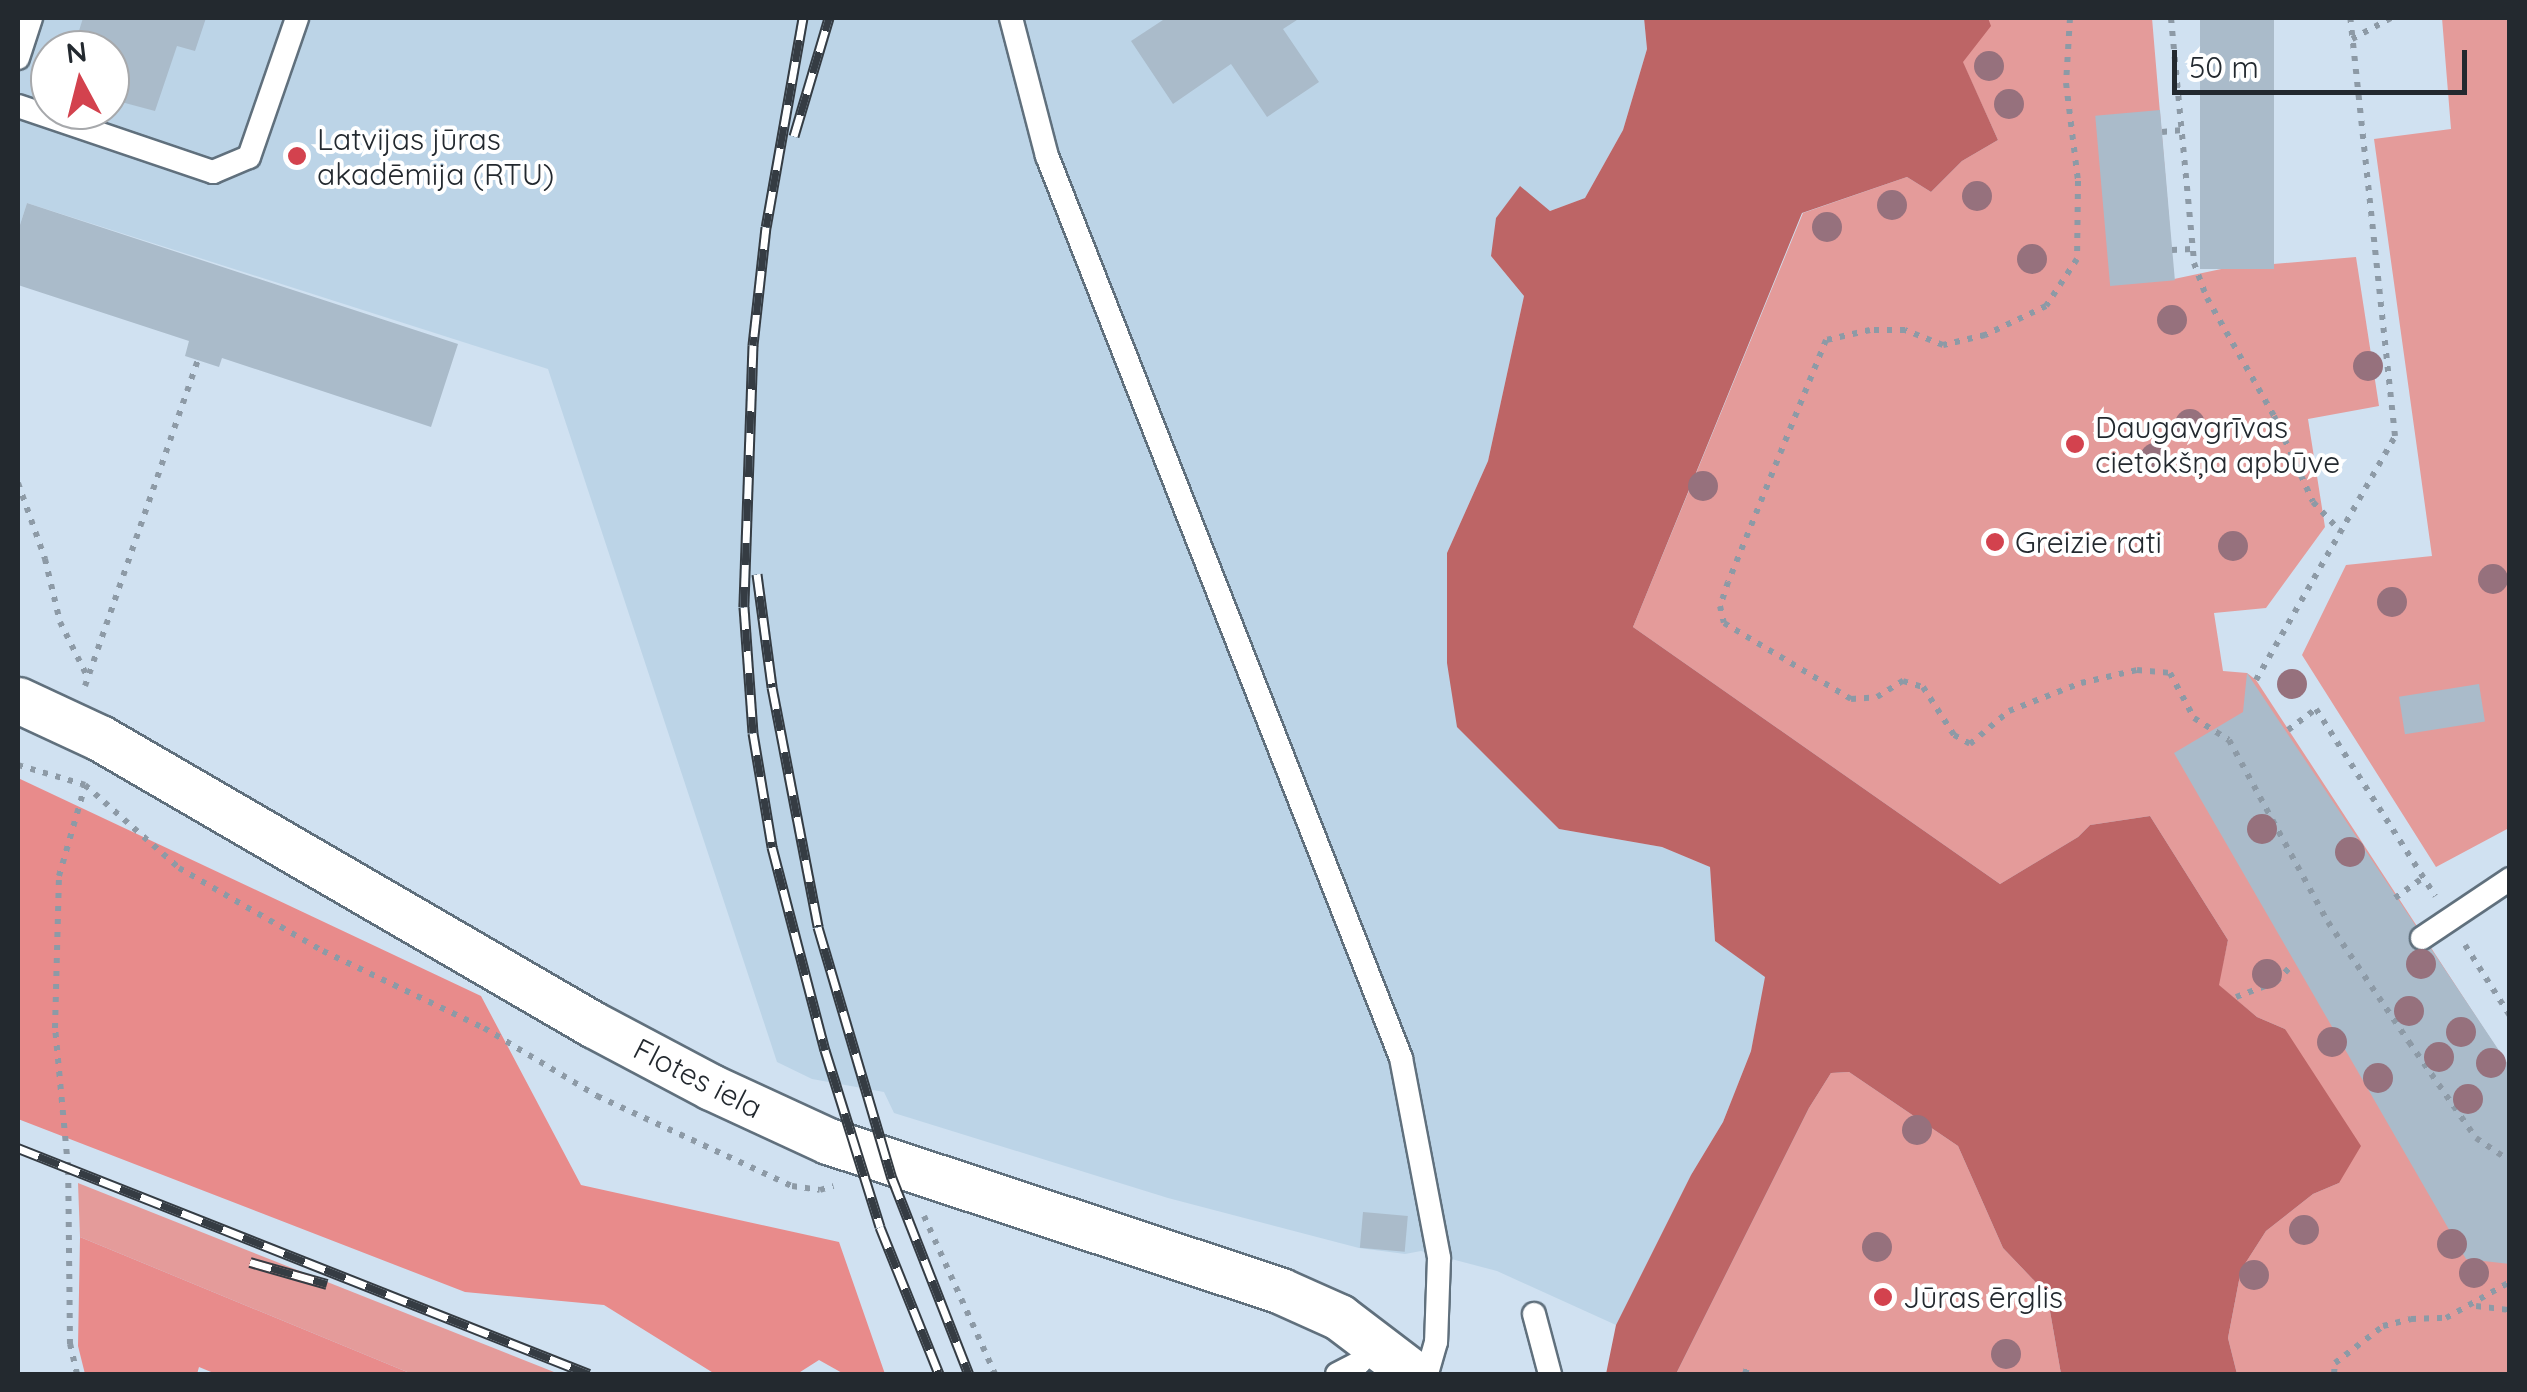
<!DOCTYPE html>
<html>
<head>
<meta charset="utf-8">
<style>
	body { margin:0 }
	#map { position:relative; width:2527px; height:1392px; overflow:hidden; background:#d0e1f1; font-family:Quicksand,sans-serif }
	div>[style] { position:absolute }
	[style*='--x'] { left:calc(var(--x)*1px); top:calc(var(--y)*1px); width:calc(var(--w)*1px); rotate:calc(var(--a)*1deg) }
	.built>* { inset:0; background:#bcd4e7 }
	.green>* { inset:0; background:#e49b9a }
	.forest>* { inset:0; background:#e88b8b }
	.water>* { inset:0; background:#bd6566 }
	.building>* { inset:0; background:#aabbca; transform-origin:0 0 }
	.path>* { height:6px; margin-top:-3px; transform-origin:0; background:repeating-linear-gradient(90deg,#8d9aa6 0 5px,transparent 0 13px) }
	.roads { filter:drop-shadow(2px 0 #60707d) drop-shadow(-2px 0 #60707d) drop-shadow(0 2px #60707d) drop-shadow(0 -2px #60707d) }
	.lane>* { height:22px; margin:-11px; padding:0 11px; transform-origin:11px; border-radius:11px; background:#fff }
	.street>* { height:45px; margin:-22.5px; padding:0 22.5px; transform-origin:22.5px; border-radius:22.5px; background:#fff }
	.rail>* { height:11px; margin-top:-5.5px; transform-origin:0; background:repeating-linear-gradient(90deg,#fff 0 22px,#353c43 0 44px); box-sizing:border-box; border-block:2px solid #353c43 }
	.trees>* { width:30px; height:30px; margin:-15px; border-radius:50%; background:#96717d }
	.dots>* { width:28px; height:28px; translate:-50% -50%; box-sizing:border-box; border:5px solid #fff; border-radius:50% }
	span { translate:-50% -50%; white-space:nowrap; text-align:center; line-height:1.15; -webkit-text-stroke:8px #fff; paint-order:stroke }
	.poi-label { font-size:30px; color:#23292f }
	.left { translate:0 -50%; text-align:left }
	.street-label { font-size:30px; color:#23292f }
	.frame { position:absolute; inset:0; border:20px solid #23292f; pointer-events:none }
	.north { position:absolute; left:30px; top:30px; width:100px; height:100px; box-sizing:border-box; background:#fff; border:2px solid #a7a9ac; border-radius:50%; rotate:353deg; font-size:28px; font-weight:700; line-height:40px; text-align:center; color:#23292f }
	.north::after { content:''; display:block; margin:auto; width:35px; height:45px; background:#d3424e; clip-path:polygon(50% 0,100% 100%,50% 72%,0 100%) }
	.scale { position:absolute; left:2172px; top:50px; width:295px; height:45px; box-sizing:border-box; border:5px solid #23292f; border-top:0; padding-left:12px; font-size:30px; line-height:35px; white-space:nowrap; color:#23292f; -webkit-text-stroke:8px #fff; paint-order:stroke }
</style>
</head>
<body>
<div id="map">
	<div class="built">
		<i style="clip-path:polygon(evenodd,18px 18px,1644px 18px,1647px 49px,1623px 130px,1585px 198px,1550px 211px,1491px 256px,1524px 296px,1488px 461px,1447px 553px,1559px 829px,1662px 847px,1710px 867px,1715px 941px,1766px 977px,1751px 1051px,1723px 1122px,1691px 1175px,1616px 1325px,1497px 1271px,1421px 1251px,1405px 1254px,1359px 1248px,1168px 1198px,894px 1113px,884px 1092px,812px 1079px,777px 1062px,548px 369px,27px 203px,18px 231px,18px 18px,50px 50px,110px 50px,110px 110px,50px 110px,50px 50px)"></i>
	</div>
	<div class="green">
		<i style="clip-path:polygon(1954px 18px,2152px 18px,2174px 279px,2226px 268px,2356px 257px,2379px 406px,2308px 419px,2325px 527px,2266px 608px,2214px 613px,2223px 671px,2247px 673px,2256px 680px,2509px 1067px,2509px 1374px,2237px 1374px,2228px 1338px,2241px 1270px,2266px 1231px,2313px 1194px,2339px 1183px,2285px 1029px,2257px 1017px,2218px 985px,2228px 940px,2150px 816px,2090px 825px,2078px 837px,2000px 884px,1633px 627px,1803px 213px,1907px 177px,1931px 192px,1962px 161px,1998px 140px,1962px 61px)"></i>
		<i style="clip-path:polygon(2442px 18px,2509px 18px,2509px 828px,2436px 867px,2302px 655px,2346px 565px,2432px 556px,2374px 139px,2451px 129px)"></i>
		<i style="clip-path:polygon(1849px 1072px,1958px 1146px,2003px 1248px,2047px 1294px,2061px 1374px,1676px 1374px,1809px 1108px,1831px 1073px)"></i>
		<i style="clip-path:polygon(78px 1183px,559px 1374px,412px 1374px,80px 1237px)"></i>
	</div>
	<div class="forest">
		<i style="clip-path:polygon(18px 778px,481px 996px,581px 1185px,839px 1242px,885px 1374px,844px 1374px,819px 1360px,797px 1374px,715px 1374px,604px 1305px,465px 1292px,18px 1119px)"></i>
		<i style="clip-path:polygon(80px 1237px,412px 1374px,216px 1374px,199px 1367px,197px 1374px,85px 1374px,78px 1346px)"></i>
	</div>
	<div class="water">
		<i style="clip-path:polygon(1644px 18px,1988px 18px,1991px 26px,1963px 62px,1998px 140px,1962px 161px,1931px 192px,1907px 177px,1802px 213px,1633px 627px,2000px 884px,2078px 837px,2090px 825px,2150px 816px,2228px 940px,2219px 985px,2257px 1017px,2285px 1029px,2361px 1146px,2339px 1183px,2313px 1194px,2266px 1231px,2241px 1270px,2228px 1338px,2237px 1374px,2061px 1374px,2047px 1294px,2003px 1248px,1958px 1146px,1849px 1072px,1831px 1073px,1809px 1108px,1676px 1374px,1606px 1374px,1616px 1325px,1691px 1175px,1723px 1122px,1751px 1051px,1765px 977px,1715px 941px,1710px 867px,1662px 847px,1559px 829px,1457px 727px,1447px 663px,1447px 553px,1488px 461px,1524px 296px,1491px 256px,1496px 218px,1520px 186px,1550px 211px,1585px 198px,1623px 130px,1647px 49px)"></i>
	</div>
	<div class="building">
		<i style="clip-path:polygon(83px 18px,206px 18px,195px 51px,177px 46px,155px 111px,110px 99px,110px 50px,73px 50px)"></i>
		<i style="clip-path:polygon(1166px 18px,1300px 18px,1283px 29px,1319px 82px,1267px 117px,1231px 64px,1173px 104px,1131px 41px)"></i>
		<i style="left:2200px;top:18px;width:74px;height:251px"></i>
		<i style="left:2160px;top:110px;width:171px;height:65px;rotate:85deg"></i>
		<i style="clip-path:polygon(27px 203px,458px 344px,431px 427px,222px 358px,219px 367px,185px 356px,189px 341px,18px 285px,18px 231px)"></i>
		<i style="clip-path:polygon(2247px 673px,2510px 1067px,2510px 1264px,2466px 1259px,2174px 753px,2243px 712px)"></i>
		<i style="left:2479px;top:684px;width:38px;height:81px;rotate:81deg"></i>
		<i style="left:1363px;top:1212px;width:45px;height:36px;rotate:5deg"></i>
	</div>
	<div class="path">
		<i style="--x:2070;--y:18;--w:65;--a:93.5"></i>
		<i style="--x:2066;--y:83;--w:99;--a:83"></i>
		<i style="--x:2078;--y:181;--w:78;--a:90.7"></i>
		<i style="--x:2077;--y:259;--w:56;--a:123.4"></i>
		<i style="--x:2046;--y:306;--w:68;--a:154.6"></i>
		<i style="--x:1985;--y:335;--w:43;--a:166.6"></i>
		<i style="--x:1943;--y:345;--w:41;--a:-158.5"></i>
		<i style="--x:1905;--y:330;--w:35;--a:180"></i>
		<i style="--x:1870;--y:330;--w:45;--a:167.2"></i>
		<i style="--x:1826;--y:340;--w:261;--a:112"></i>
		<i style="--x:1728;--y:582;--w:25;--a:108"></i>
		<i style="--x:1720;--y:606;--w:17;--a:77"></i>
		<i style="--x:1724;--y:623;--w:148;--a:30.9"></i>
		<i style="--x:1851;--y:699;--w:26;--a:-4"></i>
		<i style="--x:1877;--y:697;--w:31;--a:-32"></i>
		<i style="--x:1903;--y:681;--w:21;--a:17"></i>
		<i style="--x:1923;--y:687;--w:57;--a:57.1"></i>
		<i style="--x:1954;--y:735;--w:18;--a:29"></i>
		<i style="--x:1970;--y:744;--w:51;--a:-40.2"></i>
		<i style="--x:2009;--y:711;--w:77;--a:-21.3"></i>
		<i style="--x:2081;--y:683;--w:57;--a:-13.1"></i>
		<i style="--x:2137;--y:670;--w:33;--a:5"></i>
		<i style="--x:2170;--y:673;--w:51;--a:61.9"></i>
		<i style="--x:2194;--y:718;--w:41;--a:32.2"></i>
		<i style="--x:2229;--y:740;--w:207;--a:61.5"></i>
		<i style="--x:2328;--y:922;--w:145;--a:56"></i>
		<i style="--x:2409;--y:1042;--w:117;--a:55.1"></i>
		<i style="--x:2476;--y:1138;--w:41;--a:34.1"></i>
		<i style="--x:2171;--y:18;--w:246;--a:84.6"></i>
		<i style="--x:2194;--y:263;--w:37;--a:70"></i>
		<i style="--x:2207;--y:298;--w:136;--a:60.4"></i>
		<i style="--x:2274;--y:416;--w:94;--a:65.6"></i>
		<i style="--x:2313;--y:502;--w:40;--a:47"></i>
		<i style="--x:2352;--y:39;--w:44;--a:-28.3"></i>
		<i style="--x:2162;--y:132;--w:20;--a:-6"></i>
		<i style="--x:2172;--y:250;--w:20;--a:-3"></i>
		<i style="--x:18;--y:483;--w:81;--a:70.4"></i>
		<i style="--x:45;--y:559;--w:65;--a:76.6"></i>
		<i style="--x:60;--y:622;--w:63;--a:63.4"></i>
		<i style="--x:2256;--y:680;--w:281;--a:-60.3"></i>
		<i style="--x:2395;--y:436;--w:420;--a:-96.1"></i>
		<i style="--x:85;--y:686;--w:345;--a:-70.9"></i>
		<i style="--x:2288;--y:730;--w:35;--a:-37"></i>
		<i style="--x:2316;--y:709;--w:222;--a:57.5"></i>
		<i style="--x:18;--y:765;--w:70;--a:16.6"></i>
		<i style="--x:85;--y:785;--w:125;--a:41.4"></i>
		<i style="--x:179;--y:868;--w:166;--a:30"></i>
		<i style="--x:323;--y:951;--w:178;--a:25.6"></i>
		<i style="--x:484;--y:1028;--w:132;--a:31"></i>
		<i style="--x:597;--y:1096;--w:215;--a:24.8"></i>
		<i style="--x:792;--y:1186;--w:28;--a:8"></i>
		<i style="--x:820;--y:1190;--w:14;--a:-17"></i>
		<i style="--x:2395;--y:898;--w:34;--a:-36"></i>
		<i style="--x:2465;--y:945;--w:84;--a:57.6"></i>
		<i style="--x:2236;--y:997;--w:43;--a:-20.6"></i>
		<i style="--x:2276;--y:982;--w:22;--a:-47"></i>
		<i style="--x:924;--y:1216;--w:173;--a:65.8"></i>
		<i style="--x:2476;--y:1306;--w:34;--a:7"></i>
		<i style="--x:77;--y:1374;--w:31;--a:-103"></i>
		<i style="--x:70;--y:1344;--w:177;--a:-90.6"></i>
		<i style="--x:68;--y:1167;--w:140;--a:-95.3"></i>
		<i style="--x:55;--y:1028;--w:152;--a:-88.5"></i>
		<i style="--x:59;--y:876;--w:94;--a:-73.9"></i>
		<i style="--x:1745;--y:1374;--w:9;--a:-72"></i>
		<i style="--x:2334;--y:1374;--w:11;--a:-85"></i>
		<i style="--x:2335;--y:1363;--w:61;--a:-37.6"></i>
		<i style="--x:2383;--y:1326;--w:29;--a:-14"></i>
		<i style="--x:2411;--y:1319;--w:35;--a:-2"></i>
		<i style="--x:2446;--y:1318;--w:73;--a:-29.4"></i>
	</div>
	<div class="roads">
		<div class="lane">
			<i style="--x:1011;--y:18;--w:143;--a:75.4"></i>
			<i style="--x:1047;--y:156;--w:969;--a:68.57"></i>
			<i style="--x:1401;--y:1058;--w:204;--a:79.2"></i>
			<i style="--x:1439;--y:1258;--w:84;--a:92"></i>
			<i style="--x:1436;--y:1342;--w:33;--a:106"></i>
			<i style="--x:18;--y:58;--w:42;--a:-72"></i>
			<i style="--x:18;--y:106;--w:206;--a:18.7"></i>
			<i style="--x:213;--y:172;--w:39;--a:-23"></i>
			<i style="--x:249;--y:157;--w:147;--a:-70.9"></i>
			<i style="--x:2422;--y:938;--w:106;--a:-33.8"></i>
			<i style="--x:1534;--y:1314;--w:62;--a:75.1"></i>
			<i style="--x:1337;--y:1374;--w:25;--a:-27"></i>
			<i style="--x:1359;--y:1363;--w:28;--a:-46"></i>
		</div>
		<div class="street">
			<i style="--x:18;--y:700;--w:90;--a:24.9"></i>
			<i style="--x:100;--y:738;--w:571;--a:30.16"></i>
			<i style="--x:594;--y:1025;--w:132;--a:27.9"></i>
			<i style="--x:711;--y:1087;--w:129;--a:24.8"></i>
			<i style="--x:828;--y:1141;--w:477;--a:18.3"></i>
			<i style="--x:1281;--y:1291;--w:64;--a:24.1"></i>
			<i style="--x:1339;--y:1317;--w:94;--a:37.2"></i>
		</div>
	</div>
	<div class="rail">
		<i style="--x:803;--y:18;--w:212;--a:100"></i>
		<i style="--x:766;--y:227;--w:119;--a:96.3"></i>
		<i style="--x:753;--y:345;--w:262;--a:92"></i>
		<i style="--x:744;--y:607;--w:126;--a:85.9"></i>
		<i style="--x:753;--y:733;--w:116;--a:80.5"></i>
		<i style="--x:772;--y:847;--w:210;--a:75.4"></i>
		<i style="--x:825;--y:1050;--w:185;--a:72.7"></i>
		<i style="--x:880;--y:1227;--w:158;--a:68.1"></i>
		<i style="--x:794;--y:136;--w:123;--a:-73.5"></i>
		<i style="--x:757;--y:574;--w:114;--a:82.4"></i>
		<i style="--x:772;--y:687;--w:244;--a:79.1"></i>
		<i style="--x:818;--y:927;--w:262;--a:73.6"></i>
		<i style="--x:892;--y:1178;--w:211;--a:68.6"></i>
		<i style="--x:18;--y:1148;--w:614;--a:21.59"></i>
		<i style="--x:250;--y:1262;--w:80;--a:15.9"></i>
	</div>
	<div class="trees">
		<i style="left:1989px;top:66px"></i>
		<i style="left:2009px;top:104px"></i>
		<i style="left:1977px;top:196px"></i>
		<i style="left:1892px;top:205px"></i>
		<i style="left:1827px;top:227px"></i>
		<i style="left:2032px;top:259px"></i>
		<i style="left:2172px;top:320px"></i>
		<i style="left:2368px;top:366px"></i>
		<i style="left:2190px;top:424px"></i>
		<i style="left:2155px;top:458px"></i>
		<i style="left:1703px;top:486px"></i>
		<i style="left:2233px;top:546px"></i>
		<i style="left:2493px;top:579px"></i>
		<i style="left:2392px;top:602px"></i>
		<i style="left:2292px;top:684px"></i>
		<i style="left:2262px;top:829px"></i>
		<i style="left:2350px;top:852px"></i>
		<i style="left:2421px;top:964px"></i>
		<i style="left:2267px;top:974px"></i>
		<i style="left:2409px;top:1011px"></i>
		<i style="left:2461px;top:1032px"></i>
		<i style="left:2332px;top:1042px"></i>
		<i style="left:2439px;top:1057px"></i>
		<i style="left:2491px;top:1063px"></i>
		<i style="left:2378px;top:1078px"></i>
		<i style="left:2468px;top:1099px"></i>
		<i style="left:1917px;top:1130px"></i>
		<i style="left:2304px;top:1230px"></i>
		<i style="left:2452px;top:1244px"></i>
		<i style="left:1877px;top:1247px"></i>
		<i style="left:2474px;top:1273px"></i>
		<i style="left:2254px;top:1275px"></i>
		<i style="left:2006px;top:1354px"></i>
	</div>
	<div class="dots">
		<i style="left:297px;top:156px;background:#d3424e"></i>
		<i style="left:2075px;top:444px;background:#d3424e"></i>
		<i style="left:1995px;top:542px;background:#d3424e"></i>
		<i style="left:1883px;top:1297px;background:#d3424e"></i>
	</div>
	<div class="poi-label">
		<span class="left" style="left:317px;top:156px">Latvijas jūras<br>akadēmija (RTU)</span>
		<span class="left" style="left:2095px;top:444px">Daugavgrīvas<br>cietokšņa apbūve</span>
		<span class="left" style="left:2015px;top:542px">Greizie rati</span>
		<span class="left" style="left:1903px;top:1297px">Jūras ērglis</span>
	</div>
	<div class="street-label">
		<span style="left:698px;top:1078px;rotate:27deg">Flotes iela</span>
	</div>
	<div class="frame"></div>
	<div class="north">N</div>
	<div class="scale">50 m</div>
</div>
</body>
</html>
